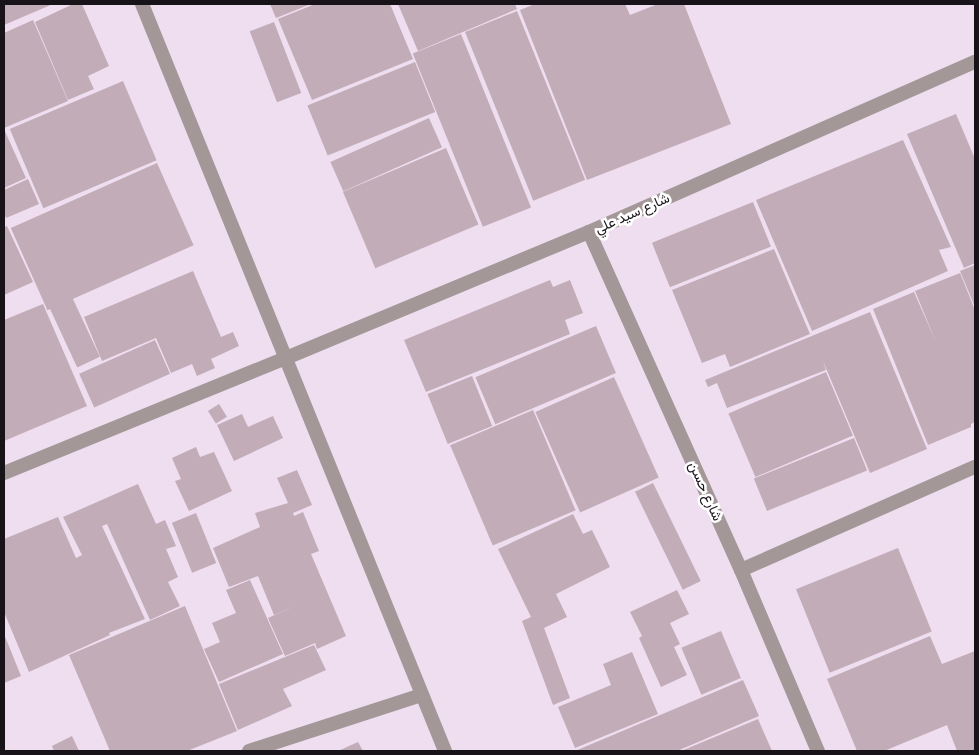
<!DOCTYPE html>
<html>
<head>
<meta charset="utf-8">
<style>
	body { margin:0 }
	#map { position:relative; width:979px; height:755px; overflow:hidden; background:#eedef0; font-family:"DM Sans",Vazirmatn,sans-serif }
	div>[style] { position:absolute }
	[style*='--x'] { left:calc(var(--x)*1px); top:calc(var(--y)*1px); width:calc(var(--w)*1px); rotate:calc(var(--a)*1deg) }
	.building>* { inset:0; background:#c2acb8; transform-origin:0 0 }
	.service>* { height:14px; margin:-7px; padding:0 7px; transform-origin:7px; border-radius:7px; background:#a39897 }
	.minor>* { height:14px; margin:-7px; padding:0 7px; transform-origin:7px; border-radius:7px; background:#a39897 }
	span { translate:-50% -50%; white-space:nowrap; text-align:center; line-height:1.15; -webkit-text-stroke:5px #fff; paint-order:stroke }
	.street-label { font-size:14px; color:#181219 }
	.frame { position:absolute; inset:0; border:5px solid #181219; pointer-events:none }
</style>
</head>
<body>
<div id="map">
	<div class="building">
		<i style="clip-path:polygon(4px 4px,53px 4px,4px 25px)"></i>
		<i style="clip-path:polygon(73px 4px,82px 4px,109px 66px,88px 76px,94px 89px,68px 100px,35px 22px)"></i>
		<i style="clip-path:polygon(270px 4px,311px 4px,276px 18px)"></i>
		<i style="clip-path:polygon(315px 4px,390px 4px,413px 59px,312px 100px,278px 19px)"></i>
		<i style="clip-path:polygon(398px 4px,515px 4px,517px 9px,418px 51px)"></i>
		<i style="clip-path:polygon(535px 4px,625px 4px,630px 15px,658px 4px,684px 4px,731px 124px,587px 180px,520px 10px)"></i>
		<i style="left:517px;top:11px;width:182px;height:56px;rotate:68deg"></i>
		<i style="clip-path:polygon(33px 20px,68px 101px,4px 128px,4px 33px)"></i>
		<i style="left:274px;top:22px;width:76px;height:26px;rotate:69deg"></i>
		<i style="left:461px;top:34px;width:187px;height:52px;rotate:68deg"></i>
		<i style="left:415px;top:62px;width:54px;height:116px;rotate:68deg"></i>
		<i style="left:123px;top:81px;width:86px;height:123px;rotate:67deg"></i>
		<i style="clip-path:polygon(956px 114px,975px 159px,975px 263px,964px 268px,907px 134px)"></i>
		<i style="left:429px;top:118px;width:32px;height:108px;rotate:66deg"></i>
		<i style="clip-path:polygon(4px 129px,26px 178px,4px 188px)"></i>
		<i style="clip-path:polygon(903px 140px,951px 247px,939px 250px,948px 271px,812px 331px,756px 200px)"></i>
		<i style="left:446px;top:148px;width:83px;height:112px;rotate:67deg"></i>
		<i style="left:157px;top:163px;width:90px;height:160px;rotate:66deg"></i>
		<i style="clip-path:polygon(28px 179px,39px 204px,6px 218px,4px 213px,4px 190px)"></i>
		<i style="left:753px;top:202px;width:48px;height:109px;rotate:68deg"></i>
		<i style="clip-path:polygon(7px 226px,33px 282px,4px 295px,4px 227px)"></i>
		<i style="clip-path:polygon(774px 249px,810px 334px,730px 367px,725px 354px,702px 363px,672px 290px)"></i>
		<i style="clip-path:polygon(975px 265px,975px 307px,960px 271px)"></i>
		<i style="clip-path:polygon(193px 271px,221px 337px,233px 332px,239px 346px,211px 359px,215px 368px,197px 376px,192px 364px,171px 373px,156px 338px,102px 361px,84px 317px)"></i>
		<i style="clip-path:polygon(960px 273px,975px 310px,975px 422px,971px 424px,971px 427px,928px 445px,873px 309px,914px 292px,936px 342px,915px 291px)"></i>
		<i style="clip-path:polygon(550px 280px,553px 287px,570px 280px,583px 313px,565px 320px,570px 334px,426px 392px,404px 340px)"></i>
		<i style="left:72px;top:297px;width:66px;height:25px;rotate:65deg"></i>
		<i style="clip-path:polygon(43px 304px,87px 406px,4px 441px,4px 320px)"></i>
		<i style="clip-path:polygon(870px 312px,927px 449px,870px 473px,823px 361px,826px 370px,727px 408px,717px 383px,708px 387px,705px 380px)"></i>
		<i style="left:596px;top:326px;width:51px;height:131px;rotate:67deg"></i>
		<i style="left:155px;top:340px;width:37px;height:83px;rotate:66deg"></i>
		<i style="left:826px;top:372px;width:69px;height:106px;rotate:67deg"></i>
		<i style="left:472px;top:376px;width:54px;height:48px;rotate:68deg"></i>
		<i style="left:614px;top:377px;width:110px;height:86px;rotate:66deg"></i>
		<i style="left:219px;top:404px;width:15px;height:13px;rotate:58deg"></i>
		<i style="left:533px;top:410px;width:109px;height:90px;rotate:67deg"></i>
		<i style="clip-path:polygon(242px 414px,248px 427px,273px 416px,283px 438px,234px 461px,217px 425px)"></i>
		<i style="left:854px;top:438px;width:35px;height:108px;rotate:68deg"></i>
		<i style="clip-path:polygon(196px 447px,200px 457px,214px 452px,232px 491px,189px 511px,175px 481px,181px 479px,172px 458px)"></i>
		<i style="clip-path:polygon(297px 470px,312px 505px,293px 513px,294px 516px,303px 512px,319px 551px,311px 554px,346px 636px,317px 649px,315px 643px,285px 656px,268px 618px,297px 605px,274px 615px,258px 576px,229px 587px,213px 548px,260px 527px,255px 513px,288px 503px,277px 478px)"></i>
		<i style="left:653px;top:483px;width:109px;height:20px;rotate:64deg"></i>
		<i style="clip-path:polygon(138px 484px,156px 524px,165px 520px,176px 546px,166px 549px,178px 577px,168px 582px,180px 606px,150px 620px,107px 524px,102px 526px,145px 619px,109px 633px,110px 635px,29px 672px,4px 612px,4px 539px,58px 517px,76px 558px,82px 555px,63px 517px)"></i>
		<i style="left:196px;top:513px;width:54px;height:26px;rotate:68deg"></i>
		<i style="clip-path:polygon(573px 514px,583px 534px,592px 530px,610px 567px,556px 594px,567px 617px,544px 628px,570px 698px,553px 705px,522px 621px,531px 617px,498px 549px)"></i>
		<i style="left:898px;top:548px;width:90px;height:110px;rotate:68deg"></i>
		<i style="clip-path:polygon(250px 580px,283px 654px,219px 682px,204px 649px,220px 642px,212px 623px,236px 613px,226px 590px)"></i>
		<i style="clip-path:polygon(677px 590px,689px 614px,670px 623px,680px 644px,674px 647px,687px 675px,661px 687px,639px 638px,642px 636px,630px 612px)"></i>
		<i style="clip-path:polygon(185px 606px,237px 731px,187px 751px,110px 751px,69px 655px)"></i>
		<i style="left:721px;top:631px;width:51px;height:43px;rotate:67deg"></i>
		<i style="clip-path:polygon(4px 634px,21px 676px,4px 683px)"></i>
		<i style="clip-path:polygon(930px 636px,942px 664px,975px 651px,975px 751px,957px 751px,947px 725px,884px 751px,857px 751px,827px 679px)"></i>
		<i style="clip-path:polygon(314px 645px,326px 670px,283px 689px,292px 706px,238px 730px,219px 684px)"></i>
		<i style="clip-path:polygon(632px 652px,658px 714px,575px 748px,558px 707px,611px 685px,603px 664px)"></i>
		<i style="clip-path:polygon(743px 680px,759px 716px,677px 751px,575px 751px)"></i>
		<i style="clip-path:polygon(758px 719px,772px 751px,681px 751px)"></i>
		<i style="clip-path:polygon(72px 736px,79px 751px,54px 751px,52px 746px)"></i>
		<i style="clip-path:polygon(358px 742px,363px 751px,338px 751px)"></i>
	</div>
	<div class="service">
		<i style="--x:4;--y:473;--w:305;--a:-22.2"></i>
	</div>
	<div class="minor">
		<i style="--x:142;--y:4;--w:806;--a:67.92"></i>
		<i style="--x:589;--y:232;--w:371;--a:65.8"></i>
		<i style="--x:741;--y:570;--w:197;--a:67"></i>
		<i style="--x:286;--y:358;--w:328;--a:-22.6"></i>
		<i style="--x:589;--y:232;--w:422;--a:-23.8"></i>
		<i style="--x:741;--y:570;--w:256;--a:-23.8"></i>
		<i style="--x:249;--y:751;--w:181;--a:-18"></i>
	</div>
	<div class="street-label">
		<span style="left:632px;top:213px;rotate:-24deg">شارع سيد علي</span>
		<span style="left:706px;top:491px;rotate:66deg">شارع حسن</span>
	</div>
	<div class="frame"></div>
</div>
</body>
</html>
